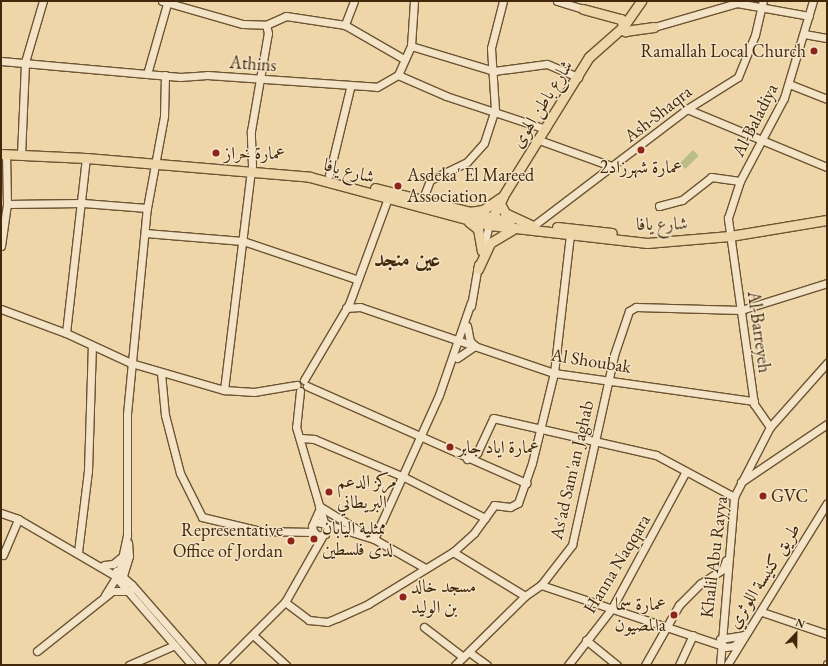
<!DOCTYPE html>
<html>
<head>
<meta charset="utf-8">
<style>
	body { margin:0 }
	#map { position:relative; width:828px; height:666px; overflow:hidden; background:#eed6a9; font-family:"EB Garamond",Amiri,serif }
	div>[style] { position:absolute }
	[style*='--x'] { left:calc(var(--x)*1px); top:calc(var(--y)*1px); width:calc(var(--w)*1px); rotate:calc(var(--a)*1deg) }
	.green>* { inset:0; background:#babd87; transform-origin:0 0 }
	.roads { filter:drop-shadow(1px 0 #6d5432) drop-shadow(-1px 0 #6d5432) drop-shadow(0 1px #6d5432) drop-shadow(0 -1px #6d5432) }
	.minor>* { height:7px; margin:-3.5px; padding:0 3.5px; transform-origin:3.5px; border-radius:3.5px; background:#f4e4c7 }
	.major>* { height:9px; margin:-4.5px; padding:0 4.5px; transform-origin:4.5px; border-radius:4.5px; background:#eed6a9 }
	.dots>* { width:11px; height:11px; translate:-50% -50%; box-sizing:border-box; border:2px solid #f4e4c7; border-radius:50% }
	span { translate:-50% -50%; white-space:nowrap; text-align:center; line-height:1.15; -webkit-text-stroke:3px #f4e4c7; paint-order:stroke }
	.poi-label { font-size:18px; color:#42280b }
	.right { translate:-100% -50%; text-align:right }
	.left { translate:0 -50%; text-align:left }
	.street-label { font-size:18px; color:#42280b }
	.district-label { font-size:22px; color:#42280b; font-weight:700 }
	.frame { position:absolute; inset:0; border:2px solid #42280b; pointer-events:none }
	.north { position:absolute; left:776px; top:614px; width:40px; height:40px; -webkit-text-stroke:3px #f4e4c7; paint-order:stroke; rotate:22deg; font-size:11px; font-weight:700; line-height:16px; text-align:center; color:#42280b }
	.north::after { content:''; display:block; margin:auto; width:14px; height:18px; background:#42280b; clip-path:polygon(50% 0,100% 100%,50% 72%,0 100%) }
</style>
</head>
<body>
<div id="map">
	<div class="green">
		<i style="left:693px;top:150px;width:8px;height:19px;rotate:45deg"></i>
	</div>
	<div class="roads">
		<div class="minor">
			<i style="--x:162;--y:1;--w:84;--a:15.9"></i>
			<i style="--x:243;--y:24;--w:23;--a:2"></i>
			<i style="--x:266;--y:25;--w:22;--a:-24"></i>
			<i style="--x:286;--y:16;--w:60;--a:8.7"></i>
			<i style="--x:354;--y:1;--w:26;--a:111"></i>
			<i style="--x:345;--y:25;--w:68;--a:30"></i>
			<i style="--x:557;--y:1;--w:27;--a:17"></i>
			<i style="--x:654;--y:27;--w:86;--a:-16.1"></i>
			<i style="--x:737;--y:3;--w:73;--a:10.2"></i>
			<i style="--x:804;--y:34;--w:23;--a:10"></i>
			<i style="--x:411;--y:46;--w:87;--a:16.8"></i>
			<i style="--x:494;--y:71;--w:53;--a:-7.5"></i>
			<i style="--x:547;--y:64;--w:34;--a:23"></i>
			<i style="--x:1;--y:61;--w:180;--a:5.1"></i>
			<i style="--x:180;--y:77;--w:27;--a:-4"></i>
			<i style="--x:207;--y:75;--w:170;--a:4"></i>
			<i style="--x:377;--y:87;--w:24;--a:-30"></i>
			<i style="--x:398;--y:75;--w:32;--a:-66"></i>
			<i style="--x:411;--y:46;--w:45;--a:-86.2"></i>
			<i style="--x:147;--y:74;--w:73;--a:-74.1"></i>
			<i style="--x:398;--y:75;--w:52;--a:23.6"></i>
			<i style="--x:446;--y:96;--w:105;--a:18.3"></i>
			<i style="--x:789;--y:84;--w:41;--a:21.5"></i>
			<i style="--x:687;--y:109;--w:152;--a:22.5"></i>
			<i style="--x:539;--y:140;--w:80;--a:19.8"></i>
			<i style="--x:21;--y:155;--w:93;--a:-87.5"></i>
			<i style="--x:25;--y:62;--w:64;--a:-73.6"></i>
			<i style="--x:252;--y:166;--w:35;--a:-92"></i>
			<i style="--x:251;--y:131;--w:99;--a:-80.2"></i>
			<i style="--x:268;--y:33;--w:8;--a:-104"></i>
			<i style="--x:329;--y:175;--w:89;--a:-76.4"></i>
			<i style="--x:422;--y:201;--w:22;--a:-69"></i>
			<i style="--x:430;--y:180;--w:41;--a:-25.9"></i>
			<i style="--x:467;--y:162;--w:25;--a:-48"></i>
			<i style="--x:484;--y:143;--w:35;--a:-72"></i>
			<i style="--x:495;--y:110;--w:62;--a:-93.7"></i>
			<i style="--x:491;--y:48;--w:49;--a:-75.7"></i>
			<i style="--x:7;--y:204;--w:76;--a:-0.8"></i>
			<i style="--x:83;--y:203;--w:64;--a:4.5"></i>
			<i style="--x:147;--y:208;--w:94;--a:-79.5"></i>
			<i style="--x:164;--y:116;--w:41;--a:-88.6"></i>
			<i style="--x:659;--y:206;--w:24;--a:-15"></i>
			<i style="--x:682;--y:200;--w:37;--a:-38"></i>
			<i style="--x:711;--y:177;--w:29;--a:8"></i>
			<i style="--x:533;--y:226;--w:193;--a:-37.2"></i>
			<i style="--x:687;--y:109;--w:60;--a:-32.1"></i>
			<i style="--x:738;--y:77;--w:45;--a:-68"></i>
			<i style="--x:755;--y:35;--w:35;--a:-77"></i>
			<i style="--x:145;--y:233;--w:98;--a:4.7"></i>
			<i style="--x:243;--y:241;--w:119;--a:18.6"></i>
			<i style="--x:1;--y:246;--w:42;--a:-81.9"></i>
			<i style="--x:7;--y:204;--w:50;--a:-91.1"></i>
			<i style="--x:483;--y:250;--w:26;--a:-77"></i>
			<i style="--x:471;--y:306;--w:42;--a:-80.3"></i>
			<i style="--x:346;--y:308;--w:14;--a:-4"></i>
			<i style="--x:360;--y:307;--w:205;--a:18.8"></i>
			<i style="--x:554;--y:373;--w:202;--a:8"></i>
			<i style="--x:1;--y:309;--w:69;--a:20.3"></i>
			<i style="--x:66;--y:333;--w:72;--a:24.8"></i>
			<i style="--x:131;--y:363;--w:97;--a:16.2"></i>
			<i style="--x:224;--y:390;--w:30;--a:4"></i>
			<i style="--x:254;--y:392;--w:43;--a:-9.5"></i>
			<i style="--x:467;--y:326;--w:15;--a:79"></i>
			<i style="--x:470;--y:341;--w:7;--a:45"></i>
			<i style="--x:66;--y:333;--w:176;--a:-83.5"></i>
			<i style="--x:457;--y:358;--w:22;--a:-34"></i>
			<i style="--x:161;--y:373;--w:42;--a:84.6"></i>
			<i style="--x:165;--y:415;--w:60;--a:75.5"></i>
			<i style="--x:180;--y:473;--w:49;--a:63.4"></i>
			<i style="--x:202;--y:517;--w:61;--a:13.3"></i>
			<i style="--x:261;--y:531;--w:52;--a:1.1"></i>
			<i style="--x:304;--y:380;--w:88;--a:-59.4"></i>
			<i style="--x:349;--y:304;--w:113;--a:-69.8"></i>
			<i style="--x:307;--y:386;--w:240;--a:23.9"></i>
			<i style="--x:224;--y:390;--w:221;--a:-83"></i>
			<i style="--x:300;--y:391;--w:36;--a:96"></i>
			<i style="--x:296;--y:427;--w:99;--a:73.6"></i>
			<i style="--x:770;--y:427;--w:28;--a:-125"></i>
			<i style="--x:754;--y:404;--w:188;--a:-98"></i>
			<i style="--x:728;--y:218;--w:39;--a:-72"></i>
			<i style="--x:740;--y:181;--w:94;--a:-62.1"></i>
			<i style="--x:784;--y:98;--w:101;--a:-73.4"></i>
			<i style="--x:301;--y:438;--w:13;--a:4"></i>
			<i style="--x:314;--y:439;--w:98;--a:22.9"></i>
			<i style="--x:404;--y:477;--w:91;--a:26.8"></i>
			<i style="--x:467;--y:459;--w:12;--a:-31"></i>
			<i style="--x:477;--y:453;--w:38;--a:-65"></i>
			<i style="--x:493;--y:418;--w:167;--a:12.8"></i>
			<i style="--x:656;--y:455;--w:89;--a:28.3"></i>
			<i style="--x:741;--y:482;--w:104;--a:-34"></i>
			<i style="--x:319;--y:506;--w:46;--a:31.6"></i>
			<i style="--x:1;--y:513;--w:18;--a:19"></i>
			<i style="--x:18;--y:519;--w:111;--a:30.3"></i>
			<i style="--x:114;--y:575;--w:119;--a:49.1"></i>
			<i style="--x:315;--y:522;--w:11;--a:10"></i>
			<i style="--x:326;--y:524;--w:10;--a:96"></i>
			<i style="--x:325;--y:534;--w:7;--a:164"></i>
			<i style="--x:318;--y:536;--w:7;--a:-135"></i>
			<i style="--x:313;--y:531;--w:5;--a:-101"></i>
			<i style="--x:312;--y:526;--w:20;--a:-66"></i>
			<i style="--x:326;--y:524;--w:50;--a:17.4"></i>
			<i style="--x:374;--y:539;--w:59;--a:29.6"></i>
			<i style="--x:374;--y:539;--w:158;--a:-65.7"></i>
			<i style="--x:439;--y:395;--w:98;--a:-71"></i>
			<i style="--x:78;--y:552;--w:82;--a:-83"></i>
			<i style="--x:88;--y:471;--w:125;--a:-88.2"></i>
			<i style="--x:453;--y:552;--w:84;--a:31.4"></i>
			<i style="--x:3;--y:555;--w:39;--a:-67"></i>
			<i style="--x:104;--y:565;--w:9;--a:-6"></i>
			<i style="--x:113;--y:564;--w:13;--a:-39"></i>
			<i style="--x:116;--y:571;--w:21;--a:41"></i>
			<i style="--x:132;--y:585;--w:106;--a:48.8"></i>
			<i style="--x:122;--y:579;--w:24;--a:-73"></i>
			<i style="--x:129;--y:556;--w:13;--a:-94"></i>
			<i style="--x:541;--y:585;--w:195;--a:18.5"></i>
			<i style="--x:726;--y:647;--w:8;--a:-7"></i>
			<i style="--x:734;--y:646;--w:15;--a:-48"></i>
			<i style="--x:113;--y:591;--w:17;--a:0"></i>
			<i style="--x:105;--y:595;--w:26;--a:-58"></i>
			<i style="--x:119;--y:573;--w:39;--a:-78"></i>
			<i style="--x:127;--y:535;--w:121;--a:-90"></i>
			<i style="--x:127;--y:414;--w:207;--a:-84.5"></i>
			<i style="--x:285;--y:602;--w:30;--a:37"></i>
			<i style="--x:309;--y:620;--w:18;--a:6"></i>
			<i style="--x:327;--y:622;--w:11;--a:-22"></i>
			<i style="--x:337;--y:618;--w:34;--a:-24"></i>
			<i style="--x:368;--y:604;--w:100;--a:-31.5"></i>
			<i style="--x:453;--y:552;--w:28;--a:-42"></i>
			<i style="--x:474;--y:533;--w:34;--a:-54"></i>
			<i style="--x:494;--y:505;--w:16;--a:7"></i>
			<i style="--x:510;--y:507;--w:9;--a:-27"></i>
			<i style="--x:518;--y:503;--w:42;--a:-70.7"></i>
			<i style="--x:532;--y:463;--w:93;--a:-76.3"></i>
			<i style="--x:554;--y:373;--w:139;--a:-83.4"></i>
			<i style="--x:762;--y:612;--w:69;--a:18.7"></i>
			<i style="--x:424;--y:627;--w:49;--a:37.6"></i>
			<i style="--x:253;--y:635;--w:45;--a:42.3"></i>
			<i style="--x:720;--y:639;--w:24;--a:-9"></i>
			<i style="--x:586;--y:640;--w:40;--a:39"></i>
			<i style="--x:37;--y:651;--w:93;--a:-38.5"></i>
			<i style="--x:469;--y:652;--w:22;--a:36"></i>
			<i style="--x:129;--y:665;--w:50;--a:-23.5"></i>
			<i style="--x:222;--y:665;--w:89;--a:-45"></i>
			<i style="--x:285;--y:602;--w:77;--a:-60.4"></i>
			<i style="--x:455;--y:665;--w:98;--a:-44.6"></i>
			<i style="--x:525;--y:596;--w:19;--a:-35"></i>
			<i style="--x:541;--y:585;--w:51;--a:-52.2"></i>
			<i style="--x:572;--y:545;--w:195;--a:-77.5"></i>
			<i style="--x:614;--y:355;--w:46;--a:-71.2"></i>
			<i style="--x:629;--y:311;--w:8;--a:-30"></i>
			<i style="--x:636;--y:307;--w:105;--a:1.6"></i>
			<i style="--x:741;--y:310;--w:90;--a:-17.4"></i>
			<i style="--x:568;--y:665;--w:72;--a:-52.3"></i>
			<i style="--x:612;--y:608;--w:153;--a:-61.6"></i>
			<i style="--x:645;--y:665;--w:69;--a:-60.5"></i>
			<i style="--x:679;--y:605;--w:30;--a:-45"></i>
			<i style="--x:700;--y:584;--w:27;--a:-33"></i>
			<i style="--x:723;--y:569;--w:9;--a:-72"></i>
			<i style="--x:679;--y:665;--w:33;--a:-65"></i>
			<i style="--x:720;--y:665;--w:169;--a:-85.2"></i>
			<i style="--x:734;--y:497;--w:79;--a:-62.8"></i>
			<i style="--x:770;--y:427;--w:86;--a:-48.3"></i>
			<i style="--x:727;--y:665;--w:190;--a:-58.3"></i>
			<i style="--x:827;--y:665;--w:1;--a:-90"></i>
		</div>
		<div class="major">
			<i style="--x:583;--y:9;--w:39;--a:15"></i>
			<i style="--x:621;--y:19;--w:13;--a:72"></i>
			<i style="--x:625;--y:31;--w:29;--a:-8"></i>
			<i style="--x:1;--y:154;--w:85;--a:2.7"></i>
			<i style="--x:86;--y:158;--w:225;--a:4.8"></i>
			<i style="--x:310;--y:177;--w:185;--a:15"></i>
			<i style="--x:489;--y:225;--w:159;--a:6.5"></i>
			<i style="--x:647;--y:243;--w:83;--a:-4.8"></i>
			<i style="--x:730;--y:236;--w:98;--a:-9.4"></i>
			<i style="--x:375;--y:188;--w:139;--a:14.1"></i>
			<i style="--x:499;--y:202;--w:13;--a:61"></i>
			<i style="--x:505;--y:213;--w:31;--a:25"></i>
			<i style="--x:469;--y:212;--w:14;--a:-8"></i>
			<i style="--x:483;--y:210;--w:21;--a:-35"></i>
			<i style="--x:469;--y:222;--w:11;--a:38"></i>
			<i style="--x:478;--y:229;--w:22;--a:80"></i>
			<i style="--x:489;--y:224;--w:31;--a:-63"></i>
			<i style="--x:503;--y:196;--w:163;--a:-58.3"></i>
			<i style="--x:589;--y:57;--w:45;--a:-41.4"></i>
			<i style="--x:623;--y:27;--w:32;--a:-55"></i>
			<i style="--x:557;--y:227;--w:55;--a:6.2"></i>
			<i style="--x:478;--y:269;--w:29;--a:-65"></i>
			<i style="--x:490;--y:243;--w:26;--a:-31"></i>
		</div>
	</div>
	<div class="dots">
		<i style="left:814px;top:51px;background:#8f2418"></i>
		<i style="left:641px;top:150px;background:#8f2418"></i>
		<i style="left:216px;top:153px;background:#8f2418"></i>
		<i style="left:398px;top:186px;background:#8f2418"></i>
		<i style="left:450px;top:447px;background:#8f2418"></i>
		<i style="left:329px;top:492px;background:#8f2418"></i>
		<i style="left:763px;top:496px;background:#8f2418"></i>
		<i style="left:314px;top:539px;background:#8f2418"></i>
		<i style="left:291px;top:541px;background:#8f2418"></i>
		<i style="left:403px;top:597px;background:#8f2418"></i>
		<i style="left:674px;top:615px;background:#8f2418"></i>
	</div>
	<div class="poi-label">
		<span class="right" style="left:806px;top:51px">Ramallah Local Church</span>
		<span class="left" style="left:224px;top:153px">عمارة خراز</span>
		<span style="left:641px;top:167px">عمارة شهرزاد2</span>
		<span class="left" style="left:407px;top:186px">Asdeka' El Mareed<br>Association</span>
		<span class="left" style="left:458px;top:447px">عمارة اياد جابر</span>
		<span class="left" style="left:337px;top:492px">مركز الدعم<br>البريطاني</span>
		<span class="left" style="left:771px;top:496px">GVC</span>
		<span class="left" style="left:322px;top:539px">ممثلية اليابان<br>لدى فلسطين</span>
		<span class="right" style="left:283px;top:541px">Representative<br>Office of Jordan</span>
		<span class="left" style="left:411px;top:597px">مسجد خالد<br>بن الوليد</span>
		<span class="right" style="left:666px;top:615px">عمارة سما<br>المصيونa</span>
	</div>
	<div class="street-label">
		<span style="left:253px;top:64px;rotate:4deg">Athins</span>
		<span style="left:542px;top:104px;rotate:-58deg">شارع باطن الهوى</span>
		<span style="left:658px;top:114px;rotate:-38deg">Ash-Shaqra</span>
		<span style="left:755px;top:120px;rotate:-63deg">Al-Baladiya</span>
		<span style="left:349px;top:171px;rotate:15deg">شارع يافا</span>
		<span style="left:662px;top:224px;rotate:-1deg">شارع يافا</span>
		<span style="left:759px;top:332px;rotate:82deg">Al-Barreyeh</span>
		<span style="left:591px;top:361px;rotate:9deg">Al Shoubak</span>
		<span style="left:572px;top:470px;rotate:-77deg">As'ad Sam'an Jaghab</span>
		<span style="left:714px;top:557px;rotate:-83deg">Khalil Abu Rayya</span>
		<span style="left:617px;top:564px;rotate:-59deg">Hanna Naqqara</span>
		<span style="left:764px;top:576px;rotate:-58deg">طريق كنيسة اللوثري</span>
	</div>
	<div class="district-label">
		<span style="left:407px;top:259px">عين منجد</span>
	</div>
	<div class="frame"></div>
	<div class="north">N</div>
</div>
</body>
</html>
